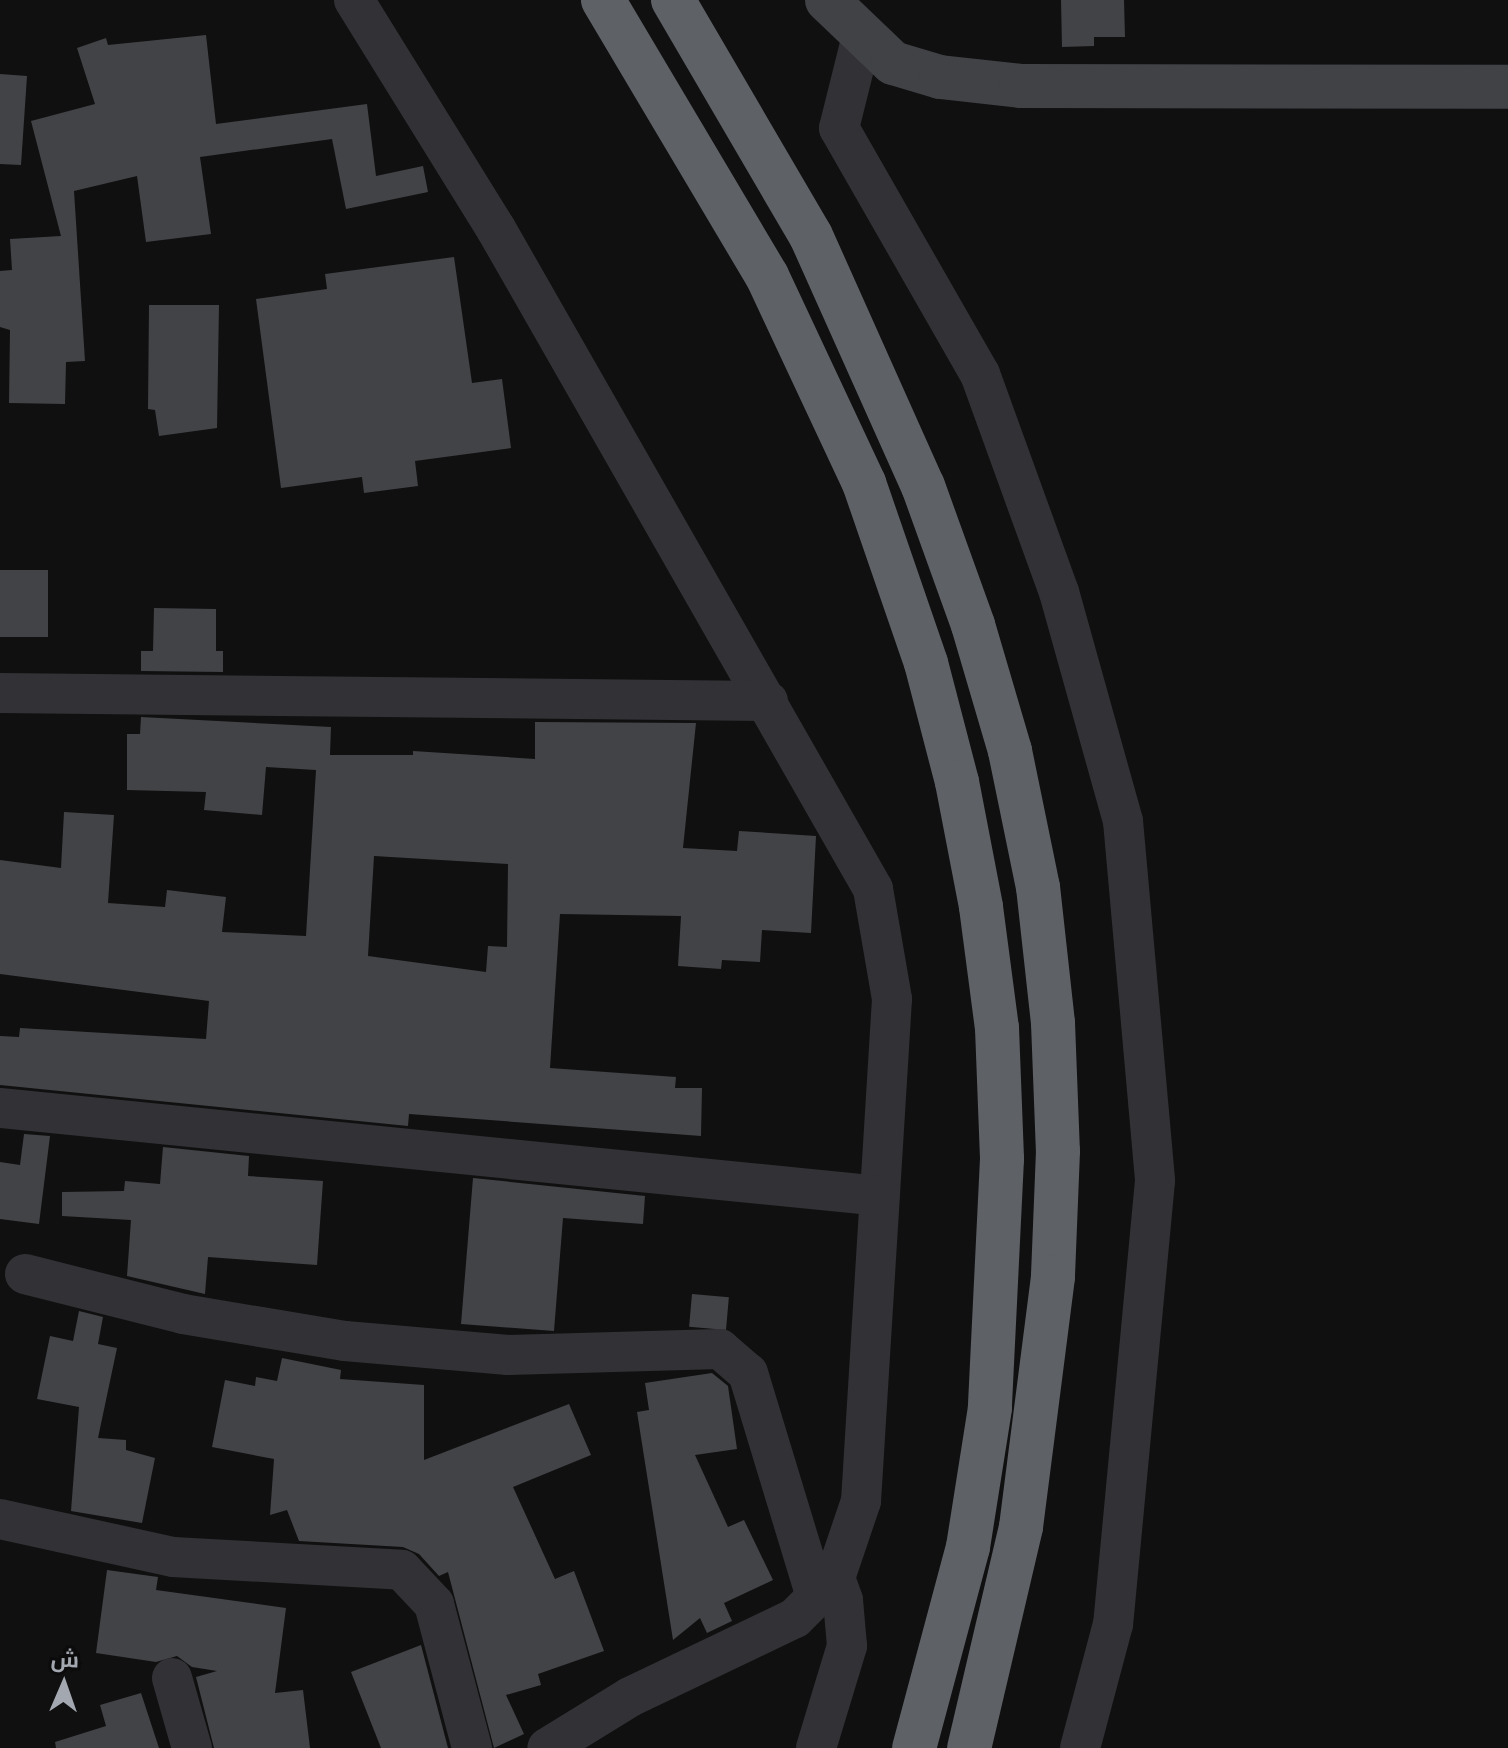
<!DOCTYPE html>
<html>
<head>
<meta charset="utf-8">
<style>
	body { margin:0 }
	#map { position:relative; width:1508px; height:1748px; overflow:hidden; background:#101011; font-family:Karla,Cairo,sans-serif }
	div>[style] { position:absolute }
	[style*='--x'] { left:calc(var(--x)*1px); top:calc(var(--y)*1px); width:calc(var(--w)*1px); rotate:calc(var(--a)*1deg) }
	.building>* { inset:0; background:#424346; transform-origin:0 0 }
	.street>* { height:40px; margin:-20px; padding:0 20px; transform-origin:20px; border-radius:20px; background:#323236 }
	.secondary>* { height:44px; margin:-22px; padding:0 22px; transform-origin:22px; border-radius:22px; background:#404246 }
	.highway>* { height:44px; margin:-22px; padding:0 22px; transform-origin:22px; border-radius:22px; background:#5e6166 }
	span { translate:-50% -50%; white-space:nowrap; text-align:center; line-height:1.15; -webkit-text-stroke:6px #0b0b0c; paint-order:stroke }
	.north { position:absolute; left:24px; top:1644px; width:80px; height:80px; -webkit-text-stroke:6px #0b0b0c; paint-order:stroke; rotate:2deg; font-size:22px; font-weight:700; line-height:32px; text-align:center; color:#a3a8b0 }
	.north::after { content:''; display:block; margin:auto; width:28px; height:36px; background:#a3a8b0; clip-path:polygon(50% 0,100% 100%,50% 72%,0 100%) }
</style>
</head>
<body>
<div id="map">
	<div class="building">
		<i style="clip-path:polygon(1061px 0,1124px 0,1125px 37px,1094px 37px,1094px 46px,1062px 47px)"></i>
		<i style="clip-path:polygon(206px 35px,216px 124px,367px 104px,376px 176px,423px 166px,428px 192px,346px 209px,332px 139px,200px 157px,211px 234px,146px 242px,137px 176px,74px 191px,85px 361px,66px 362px,65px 404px,9px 403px,10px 330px,0 327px,0 271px,12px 270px,10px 239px,61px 236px,31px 121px,95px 104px,77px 48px,106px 38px,108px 45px)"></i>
		<i style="clip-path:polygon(0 74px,27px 76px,21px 165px,0 164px)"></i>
		<i style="clip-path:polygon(454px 257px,472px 383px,502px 379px,511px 448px,415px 461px,418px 486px,364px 493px,362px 477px,281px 488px,256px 299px,327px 289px,325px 274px)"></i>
		<i style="clip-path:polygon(149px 305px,219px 305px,217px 428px,159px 436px,155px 410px,148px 409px)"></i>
		<i style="left:0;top:570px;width:48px;height:67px"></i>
		<i style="clip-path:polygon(154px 608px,216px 609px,216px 651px,223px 651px,223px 672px,141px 671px,141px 651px,153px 651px)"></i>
		<i style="clip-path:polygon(evenodd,141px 717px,331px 727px,330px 755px,413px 755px,413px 751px,535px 759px,535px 722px,696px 723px,683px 848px,737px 851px,739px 831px,816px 836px,811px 933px,762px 930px,760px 962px,722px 960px,721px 969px,678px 966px,681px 916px,560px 914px,550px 1068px,676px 1077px,675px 1088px,702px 1088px,701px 1136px,409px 1114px,408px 1126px,0 1085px,0 1036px,19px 1037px,20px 1028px,206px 1039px,209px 1001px,0 974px,0 860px,61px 868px,64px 812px,114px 815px,108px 903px,165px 907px,167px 890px,226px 897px,222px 932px,306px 936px,316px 770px,266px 767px,262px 815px,204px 810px,206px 792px,127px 790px,127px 734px,140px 734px,141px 717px,374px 856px,508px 864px,507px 947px,488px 946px,486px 972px,368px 956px,374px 856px)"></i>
		<i style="clip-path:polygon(24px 1134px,50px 1136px,39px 1224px,0 1219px,0 1162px,20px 1165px)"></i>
		<i style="clip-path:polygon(163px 1147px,249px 1156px,248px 1176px,323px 1181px,317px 1265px,208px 1257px,205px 1294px,127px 1276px,131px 1220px,62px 1216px,62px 1192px,124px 1191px,125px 1181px,160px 1184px)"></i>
		<i style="clip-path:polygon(473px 1178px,645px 1196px,643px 1224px,563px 1218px,554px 1331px,461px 1324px)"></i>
		<i style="left:692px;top:1294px;width:37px;height:33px;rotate:5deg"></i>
		<i style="clip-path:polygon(79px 1311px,103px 1317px,98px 1344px,117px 1348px,98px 1438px,126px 1440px,126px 1450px,155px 1458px,142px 1523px,71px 1511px,79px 1407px,37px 1399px,50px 1336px,73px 1341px)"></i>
		<i style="clip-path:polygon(282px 1358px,341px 1370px,340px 1379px,424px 1385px,424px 1460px,569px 1404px,591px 1455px,513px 1487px,555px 1579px,574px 1571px,604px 1651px,538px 1674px,541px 1685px,506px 1695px,524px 1734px,494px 1748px,448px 1572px,439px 1576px,419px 1554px,403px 1547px,299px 1541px,287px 1510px,270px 1515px,274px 1459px,212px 1447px,225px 1380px,255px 1386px,256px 1377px,277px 1381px)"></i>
		<i style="clip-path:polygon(712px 1373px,728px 1386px,737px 1449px,695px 1455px,728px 1527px,744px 1520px,773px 1580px,724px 1603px,732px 1621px,707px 1633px,700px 1618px,673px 1640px,637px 1412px,649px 1410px,645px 1383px)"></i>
		<i style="clip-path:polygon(107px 1570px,158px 1577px,156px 1590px,286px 1608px,275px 1693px,303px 1690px,310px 1748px,214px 1748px,196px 1677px,217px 1671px,192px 1667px,177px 1656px,156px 1662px,96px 1653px)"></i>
		<i style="clip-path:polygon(421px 1645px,448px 1748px,381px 1748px,351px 1672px)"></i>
		<i style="clip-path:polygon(141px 1693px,159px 1748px,56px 1748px,55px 1742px,106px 1726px,100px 1705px)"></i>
	</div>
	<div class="street">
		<i style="--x:354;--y:0;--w:269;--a:58.2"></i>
		<i style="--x:496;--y:229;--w:760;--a:60.26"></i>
		<i style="--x:873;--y:889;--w:112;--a:80.2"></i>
		<i style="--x:892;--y:999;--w:503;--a:93.53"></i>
		<i style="--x:861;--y:1501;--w:81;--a:108.7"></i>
		<i style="--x:835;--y:1578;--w:57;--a:135"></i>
		<i style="--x:795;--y:1618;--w:183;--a:154.4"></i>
		<i style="--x:630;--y:1697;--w:97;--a:148.4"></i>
		<i style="--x:862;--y:36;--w:95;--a:104"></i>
		<i style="--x:839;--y:128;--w:284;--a:60.2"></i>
		<i style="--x:980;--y:374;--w:232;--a:70.1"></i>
		<i style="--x:1059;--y:592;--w:238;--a:74.4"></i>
		<i style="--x:1123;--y:821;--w:361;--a:84.9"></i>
		<i style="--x:1155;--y:1181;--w:445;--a:95.4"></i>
		<i style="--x:1113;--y:1624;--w:128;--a:104.9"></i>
		<i style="--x:0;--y:693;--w:768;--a:0.6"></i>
		<i style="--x:0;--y:1108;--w:884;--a:5.71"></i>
		<i style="--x:25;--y:1274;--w:163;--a:14.2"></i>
		<i style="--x:183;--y:1314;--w:164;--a:9.5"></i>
		<i style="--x:345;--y:1341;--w:164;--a:4.9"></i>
		<i style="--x:508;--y:1355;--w:212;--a:-1.6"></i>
		<i style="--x:720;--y:1349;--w:37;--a:41"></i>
		<i style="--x:748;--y:1373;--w:234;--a:73.1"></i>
		<i style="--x:0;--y:1519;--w:177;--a:12.4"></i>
		<i style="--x:173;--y:1557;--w:229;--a:3.2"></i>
		<i style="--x:402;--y:1570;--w:47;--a:46.7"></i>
		<i style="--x:434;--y:1604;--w:149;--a:75.2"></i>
		<i style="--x:172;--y:1678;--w:73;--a:74.1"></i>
		<i style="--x:816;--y:1748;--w:107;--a:-73.1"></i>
		<i style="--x:847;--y:1646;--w:46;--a:-95"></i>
		<i style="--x:843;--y:1600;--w:23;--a:-110"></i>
	</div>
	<div class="secondary">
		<i style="--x:827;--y:0;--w:91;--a:43.7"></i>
		<i style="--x:893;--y:63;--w:49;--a:16.6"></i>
		<i style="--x:940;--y:77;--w:81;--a:6.3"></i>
		<i style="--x:1021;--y:86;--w:487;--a:0.1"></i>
	</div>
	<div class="highway">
		<i style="--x:603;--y:0;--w:321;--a:59.3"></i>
		<i style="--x:767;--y:276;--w:229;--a:64.9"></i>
		<i style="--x:864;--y:483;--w:190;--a:71"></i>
		<i style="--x:926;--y:663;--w:123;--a:75.4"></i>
		<i style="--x:957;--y:782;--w:127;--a:79.1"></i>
		<i style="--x:981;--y:907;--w:122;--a:82.5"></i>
		<i style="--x:997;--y:1028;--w:131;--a:87.8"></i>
		<i style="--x:1002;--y:1159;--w:249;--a:92.8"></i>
		<i style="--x:990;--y:1408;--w:141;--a:99"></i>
		<i style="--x:968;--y:1547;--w:208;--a:105"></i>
		<i style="--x:673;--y:0;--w:273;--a:59.7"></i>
		<i style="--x:811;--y:236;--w:274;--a:65.9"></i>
		<i style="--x:923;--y:486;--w:148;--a:70.2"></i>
		<i style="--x:973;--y:625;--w:131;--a:73.6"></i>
		<i style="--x:1010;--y:751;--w:139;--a:78.4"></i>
		<i style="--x:1038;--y:887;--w:137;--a:83.7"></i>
		<i style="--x:1053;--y:1023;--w:128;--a:87.8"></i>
		<i style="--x:1058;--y:1151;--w:126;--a:92.3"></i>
		<i style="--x:1053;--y:1277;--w:252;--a:97.3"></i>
		<i style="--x:1021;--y:1527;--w:227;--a:103.2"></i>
	</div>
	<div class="north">ش</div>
</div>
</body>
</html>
